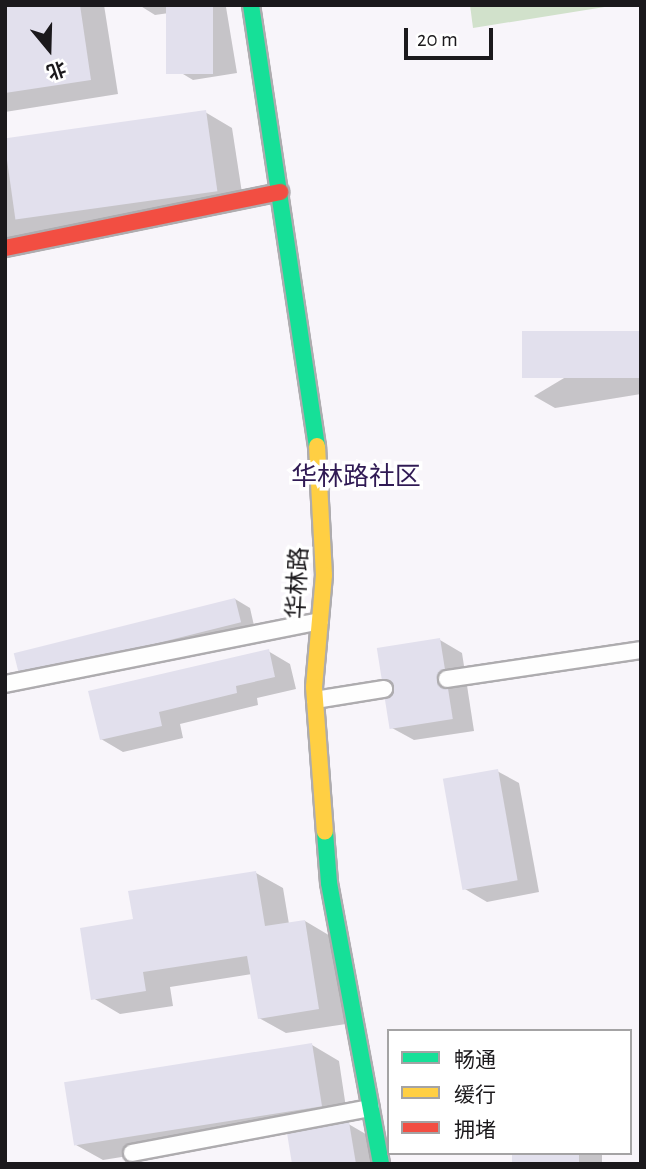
<!DOCTYPE html>
<html>
<head>
<meta charset="utf-8">
<style>
	body { margin:0 }
	#map { position:relative; width:646px; height:1169px; overflow:hidden; background:#f8f5fa; font-family:"Alegreya Sans","Noto Sans SC",sans-serif }
	div>[style] { position:absolute }
	[style*='--x'] { left:calc(var(--x)*1px); top:calc(var(--y)*1px); width:calc(var(--w)*1px); rotate:calc(var(--a)*1deg) }
	.green>* { inset:0; background:#d1e1cb }
	.shadow>* { inset:0; background:#0003; transform-origin:0 0 }
	.building>* { inset:0; background:#e2e0ed; transform-origin:0 0 }
	.roads { filter:drop-shadow(2px 0 #aeacaf) drop-shadow(-2px 0 #aeacaf) drop-shadow(0 2px #aeacaf) drop-shadow(0 -2px #aeacaf) }
	.lane>* { height:16px; margin:-8px; padding:0 8px; transform-origin:8px; border-radius:8px; background:#fefefe }
	.fast>* { height:16px; margin:-8px; padding:0 8px; transform-origin:8px; border-radius:8px; background:#16e098 }
	.slow>* { height:16px; margin:-8px; padding:0 8px; transform-origin:8px; border-radius:8px; background:#ffcf43 }
	.jam>* { height:16px; margin:-8px; padding:0 8px; transform-origin:8px; border-radius:8px; background:#f24e42 }
	span { translate:-50% -50%; white-space:nowrap; text-align:center; line-height:1.15; -webkit-text-stroke:7px #fff; paint-order:stroke }
	.street-label { font-size:24px; color:#1b191c }
	.neighbourhood-label { font-size:26px; color:#301a54 }
	.frame { position:absolute; inset:0; border:7px solid #1b191c; pointer-events:none }
	.legend { position:absolute; left:387px; top:1029px; width:245px; height:126px; box-sizing:border-box; background:#fff; border:2px solid #a4a3a4; margin:0; padding:9px 12px; list-style:none; font-size:21px; color:#1b191c }
	.legend li { display:flex; align-items:center; gap:14px; height:35px }
	.legend b { width:35px; border:2px solid #a4a3a4 }
	.north { position:absolute; left:14px; top:14px; width:70px; height:70px; -webkit-text-stroke:5px #fff; paint-order:stroke; rotate:161deg; font-size:19px; font-weight:700; line-height:28px; text-align:center; color:#1b191c }
	.north::after { content:''; display:block; margin:auto; width:24px; height:32px; background:#1b191c; clip-path:polygon(50% 0,100% 100%,50% 72%,0 100%) }
	.scale { position:absolute; left:404px; top:28px; width:89px; height:32px; box-sizing:border-box; border:4px solid #1b191c; border-top:0; padding-left:9px; font-size:21px; line-height:24px; white-space:nowrap; color:#1b191c; -webkit-text-stroke:5px #fff; paint-order:stroke }
</style>
</head>
<body>
<div id="map">
	<div class="green">
		<i style="clip-path:polygon(470px 5px,617px 5px,473px 28px)"></i>
	</div>
	<div class="shadow">
		<i style="clip-path:polygon(5px 5px,104px 5px,118px 94px,5px 112px)"></i>
		<i style="clip-path:polygon(139px 5px,226px 7px,237px 73px,193px 80px,178px 71px,169px 13px,155px 15px)"></i>
		<i style="clip-path:polygon(205px 112px,232px 128px,244px 206px,5px 243px,5px 144px)"></i>
		<i style="clip-path:polygon(641px 332px,641px 394px,555px 408px,534px 396px)"></i>
		<i style="clip-path:polygon(235px 599px,250px 608px,255px 630px,20px 673px)"></i>
		<i style="clip-path:polygon(440px 640px,462px 653px,474px 731px,414px 740px,392px 728px)"></i>
		<i style="clip-path:polygon(268px 651px,290px 664px,296px 689px,257px 698px,258px 705px,180px 724px,183px 738px,123px 752px,101px 739px)"></i>
		<i style="clip-path:polygon(497px 771px,519px 783px,539px 892px,487px 902px,465px 889px)"></i>
		<i style="clip-path:polygon(256px 873px,283px 888px,289px 924px,305px 921px,332px 937px,346px 1024px,286px 1033px,259px 1018px,252px 974px,170px 987px,173px 1006px,120px 1014px,93px 998px,135px 921px)"></i>
		<i style="clip-path:polygon(312px 1045px,339px 1061px,348px 1121px,345px 1122px,376px 1140px,380px 1164px,294px 1164px,334px 1123px,103px 1160px,76px 1145px)"></i>
		<i style="left:513px;top:1153px;width:89px;height:11px"></i>
	</div>
	<div class="building">
		<i style="clip-path:polygon(5px 5px,80px 5px,91px 80px,5px 93px)"></i>
		<i style="left:166px;top:5px;width:47px;height:69px"></i>
		<i style="left:206px;top:110px;width:82px;height:204px;rotate:82deg"></i>
		<i style="left:641px;top:331px;width:47px;height:119px;rotate:90deg"></i>
		<i style="left:235px;top:598px;width:25px;height:228px;rotate:76deg"></i>
		<i style="left:440px;top:638px;width:82px;height:64px;rotate:81deg"></i>
		<i style="clip-path:polygon(269px 649px,275px 677px,236px 686px,237px 693px,159px 712px,162px 726px,100px 740px,88px 691px)"></i>
		<i style="left:498px;top:769px;width:113px;height:56px;rotate:80deg"></i>
		<i style="clip-path:polygon(256px 871px,265px 926px,305px 920px,319px 1009px,258px 1019px,247px 956px,143px 972px,146px 991px,91px 1000px,80px 928px,133px 919px,128px 891px)"></i>
		<i style="left:312px;top:1043px;width:64px;height:251px;rotate:81deg"></i>
		<i style="clip-path:polygon(349px 1122px,356px 1164px,292px 1164px,287px 1133px)"></i>
		<i style="left:512px;top:1153px;width:67px;height:11px"></i>
	</div>
	<div class="roads">
		<div class="lane">
			<i style="--x:447;--y:679;--w:196;--a:-8.5"></i>
			<i style="--x:5;--y:684;--w:321;--a:-11.3"></i>
			<i style="--x:315;--y:700;--w:70;--a:-9.1"></i>
			<i style="--x:132;--y:1153;--w:243;--a:-10.7"></i>
		</div>
		<div class="fast">
			<i style="--x:251;--y:5;--w:446;--a:81.5"></i>
			<i style="--x:325;--y:832;--w:51;--a:85.5"></i>
			<i style="--x:329;--y:883;--w:286;--a:79.5"></i>
		</div>
		<div class="slow">
			<i style="--x:317;--y:446;--w:129;--a:86.9"></i>
			<i style="--x:324;--y:575;--w:112;--a:95.1"></i>
			<i style="--x:314;--y:687;--w:145;--a:85.7"></i>
		</div>
		<div class="jam">
			<i style="--x:5;--y:248;--w:281;--a:-11.5"></i>
		</div>
	</div>
	<div class="street-label">
		<span style="left:299px;top:583px;rotate:-87deg">华林路</span>
	</div>
	<div class="neighbourhood-label">
		<span style="left:356px;top:478px">华林路社区</span>
	</div>
	<div class="frame"></div>
	<ul class="legend">
	<li><b style="height:9px;background:#16e098"></b>畅通</li>
	<li><b style="height:9px;background:#ffcf43"></b>缓行</li>
	<li><b style="height:9px;background:#f24e42"></b>拥堵</li>
	</ul>
	<div class="north">北</div>
	<div class="scale">20 m</div>
</div>
</body>
</html>
